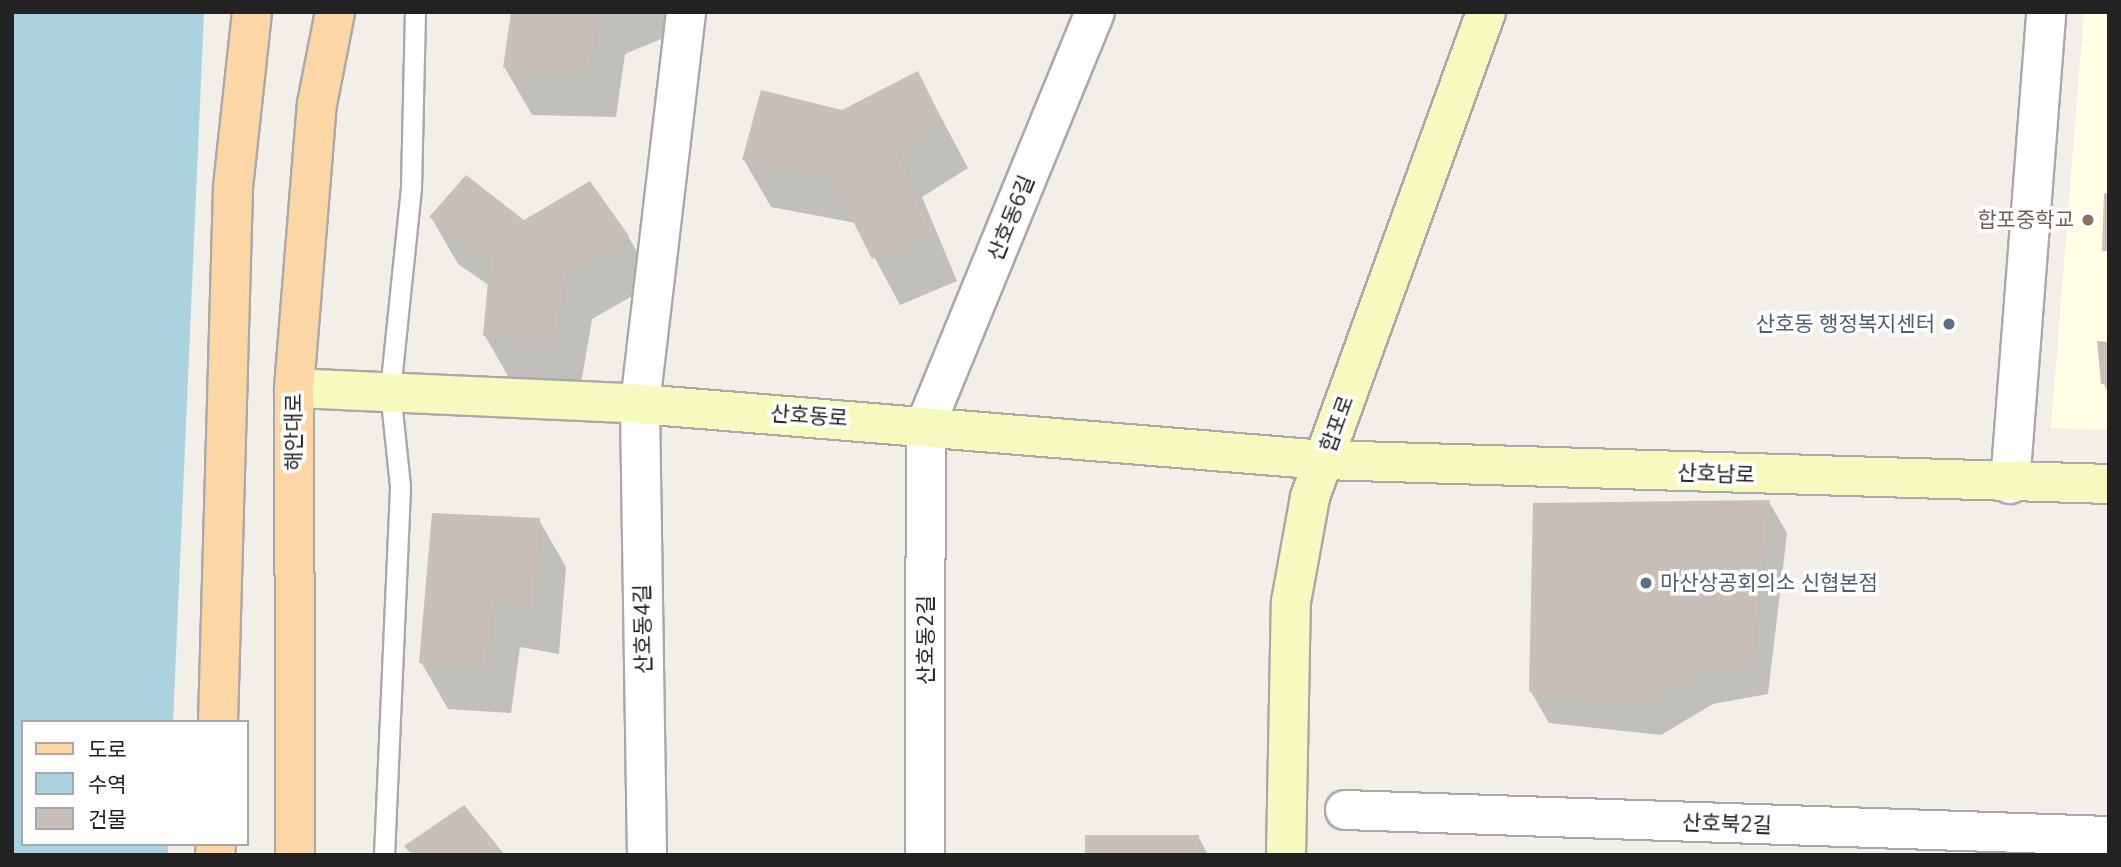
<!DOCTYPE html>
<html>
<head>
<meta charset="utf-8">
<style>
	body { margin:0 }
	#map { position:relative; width:2121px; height:867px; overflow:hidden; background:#f2efe9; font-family:"Nunito Sans","Noto Sans KR",sans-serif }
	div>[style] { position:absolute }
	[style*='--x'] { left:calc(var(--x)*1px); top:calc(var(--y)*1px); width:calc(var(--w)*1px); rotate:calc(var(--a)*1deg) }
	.education>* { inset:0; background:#ffffe5 }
	.water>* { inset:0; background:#aad3df }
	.shadow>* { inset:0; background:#0003 }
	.building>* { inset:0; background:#c7bfb8; transform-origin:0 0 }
	.roads { filter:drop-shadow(2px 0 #a9a9a9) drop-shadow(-2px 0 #a9a9a9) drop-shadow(0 2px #a9a9a9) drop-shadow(0 -2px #a9a9a9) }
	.service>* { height:19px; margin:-9.5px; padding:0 9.5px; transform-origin:9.5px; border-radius:9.5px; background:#fff }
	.minor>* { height:38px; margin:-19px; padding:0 19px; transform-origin:19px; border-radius:19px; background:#fff }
	.secondary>* { height:38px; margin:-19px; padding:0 19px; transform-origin:19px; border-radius:19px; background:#f7fabf }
	.primary>* { height:38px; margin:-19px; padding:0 19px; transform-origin:19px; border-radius:19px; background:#fcd6a4 }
	.dots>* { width:19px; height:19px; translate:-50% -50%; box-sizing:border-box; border:4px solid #fff; border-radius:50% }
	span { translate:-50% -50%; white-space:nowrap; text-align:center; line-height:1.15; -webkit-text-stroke:7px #fff; paint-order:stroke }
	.street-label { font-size:21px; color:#222 }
	.education-label { font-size:21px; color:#785e54 }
	.right { translate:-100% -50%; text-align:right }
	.service-label { font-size:21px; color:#4e5e75 }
	.left { translate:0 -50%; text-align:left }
	.frame { position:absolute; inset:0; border:14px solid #222; pointer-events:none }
	.legend { position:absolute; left:21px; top:720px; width:228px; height:126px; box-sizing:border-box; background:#fff; border:2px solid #a7a7a7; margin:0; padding:9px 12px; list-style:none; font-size:21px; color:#222 }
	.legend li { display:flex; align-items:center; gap:14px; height:35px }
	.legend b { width:35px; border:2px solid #a7a7a7 }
</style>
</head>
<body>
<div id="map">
	<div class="education">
		<i style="clip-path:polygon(2084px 12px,2109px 12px,2109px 430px,2051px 428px)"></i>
	</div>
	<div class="water">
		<i style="clip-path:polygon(12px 12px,204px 12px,173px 722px,23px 722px,23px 844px,168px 844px,168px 855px,12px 855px)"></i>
	</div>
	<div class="shadow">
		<i style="clip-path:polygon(512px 12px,684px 12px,690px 27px,625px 54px,616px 117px,532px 115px,505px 68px)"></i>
		<i style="clip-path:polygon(918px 74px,968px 168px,922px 197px,957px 281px,900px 305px,856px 223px,771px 207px,744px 160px)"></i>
		<i style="clip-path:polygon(431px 217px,628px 236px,655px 283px,592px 319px,581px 384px,512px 383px,485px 336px,490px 286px,458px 264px)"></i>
		<i style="clip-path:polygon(2109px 344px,2109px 394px,2103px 383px)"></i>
		<i style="clip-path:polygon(1769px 502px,1787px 533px,1768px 694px,1713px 704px,1661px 735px,1549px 723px,1531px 692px)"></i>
		<i style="clip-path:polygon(539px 520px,566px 567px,559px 654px,520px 647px,511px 713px,448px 709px,421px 662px)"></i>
		<i style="clip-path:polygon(1198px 836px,1208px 855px,1087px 855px)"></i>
	</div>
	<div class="building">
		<i style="clip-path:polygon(511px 12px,598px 12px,590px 70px,503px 68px)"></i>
		<i style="clip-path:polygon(918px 71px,942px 120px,896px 150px,931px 233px,872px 259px,831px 177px,742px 160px,761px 90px,842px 110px)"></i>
		<i style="clip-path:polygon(466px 175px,524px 220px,590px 181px,629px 236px,566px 272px,555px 338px,483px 336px,490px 260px,429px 217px)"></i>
		<i style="clip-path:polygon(2104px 193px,2109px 194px,2109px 251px,2102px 251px)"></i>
		<i style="clip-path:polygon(2097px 341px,2109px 342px,2109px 384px,2101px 384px)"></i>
		<i style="clip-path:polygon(1770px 500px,1751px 664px,1695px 673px,1643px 704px,1529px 692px,1533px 503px)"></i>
		<i style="clip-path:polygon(432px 513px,540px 518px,533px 608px,494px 600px,485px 666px,419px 663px)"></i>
		<i style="clip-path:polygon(464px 805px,505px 855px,412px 855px,404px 846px)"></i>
		<i style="left:1199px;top:835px;width:20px;height:114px;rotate:90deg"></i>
	</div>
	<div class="roads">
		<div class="service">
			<i style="--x:384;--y:855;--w:369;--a:-87.5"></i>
			<i style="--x:400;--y:486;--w:96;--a:-96"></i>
			<i style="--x:390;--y:391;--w:205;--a:-84.1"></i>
			<i style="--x:411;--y:187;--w:175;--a:-88.7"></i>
		</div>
		<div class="minor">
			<i style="--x:2010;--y:484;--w:473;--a:-85.6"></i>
			<i style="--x:1345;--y:810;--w:764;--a:1.95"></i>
			<i style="--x:647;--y:855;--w:451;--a:-90.9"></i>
			<i style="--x:640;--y:404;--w:395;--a:-83.3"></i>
			<i style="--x:925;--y:855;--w:431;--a:-89.9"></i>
			<i style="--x:926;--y:424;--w:445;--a:-67.7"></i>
		</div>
		<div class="secondary">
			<i style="--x:294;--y:388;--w:346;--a:2.6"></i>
			<i style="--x:640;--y:404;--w:686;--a:4.68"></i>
			<i style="--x:1324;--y:460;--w:785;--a:1.75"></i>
			<i style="--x:1286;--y:855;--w:253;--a:-88.9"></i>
			<i style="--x:1291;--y:602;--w:107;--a:-79.7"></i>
			<i style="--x:1310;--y:497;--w:516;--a:-70.05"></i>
		</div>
		<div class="primary">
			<i style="--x:218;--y:722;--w:535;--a:-88.39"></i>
			<i style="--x:233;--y:187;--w:176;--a:-83.8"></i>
			<i style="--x:215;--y:855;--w:11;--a:-85"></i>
			<i style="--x:295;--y:855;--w:467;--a:-90.1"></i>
			<i style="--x:294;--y:388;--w:285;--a:-85.4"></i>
			<i style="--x:317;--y:104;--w:94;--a:-78.9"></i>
		</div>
	</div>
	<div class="dots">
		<i style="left:2088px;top:220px;background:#8d6e63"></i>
		<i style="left:1949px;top:324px;background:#5c6f8a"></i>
		<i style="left:1646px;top:583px;background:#5c6f8a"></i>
	</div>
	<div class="street-label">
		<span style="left:1011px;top:218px;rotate:-68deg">산호동6길</span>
		<span style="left:809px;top:416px;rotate:4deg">산호동로</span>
		<span style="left:1337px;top:424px;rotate:-70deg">합포로</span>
		<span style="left:294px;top:432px;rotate:-90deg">해안대로</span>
		<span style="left:1716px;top:474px;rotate:2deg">산호남로</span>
		<span style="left:643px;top:629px;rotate:-91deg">산호동4길</span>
		<span style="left:926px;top:640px;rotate:-90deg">산호동2길</span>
		<span style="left:1727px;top:824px;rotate:2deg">산호북2길</span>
	</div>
	<div class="education-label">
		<span class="right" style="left:2074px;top:220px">합포중학교</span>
	</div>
	<div class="service-label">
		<span class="right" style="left:1935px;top:324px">산호동 행정복지센터</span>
		<span class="left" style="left:1660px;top:583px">마산상공회의소 신협본점</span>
	</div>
	<div class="frame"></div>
	<ul class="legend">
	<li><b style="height:9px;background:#fcd6a4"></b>도로</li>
	<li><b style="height:19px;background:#aad3df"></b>수역</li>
	<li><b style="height:19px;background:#c7bfb8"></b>건물</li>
	</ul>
</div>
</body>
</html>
